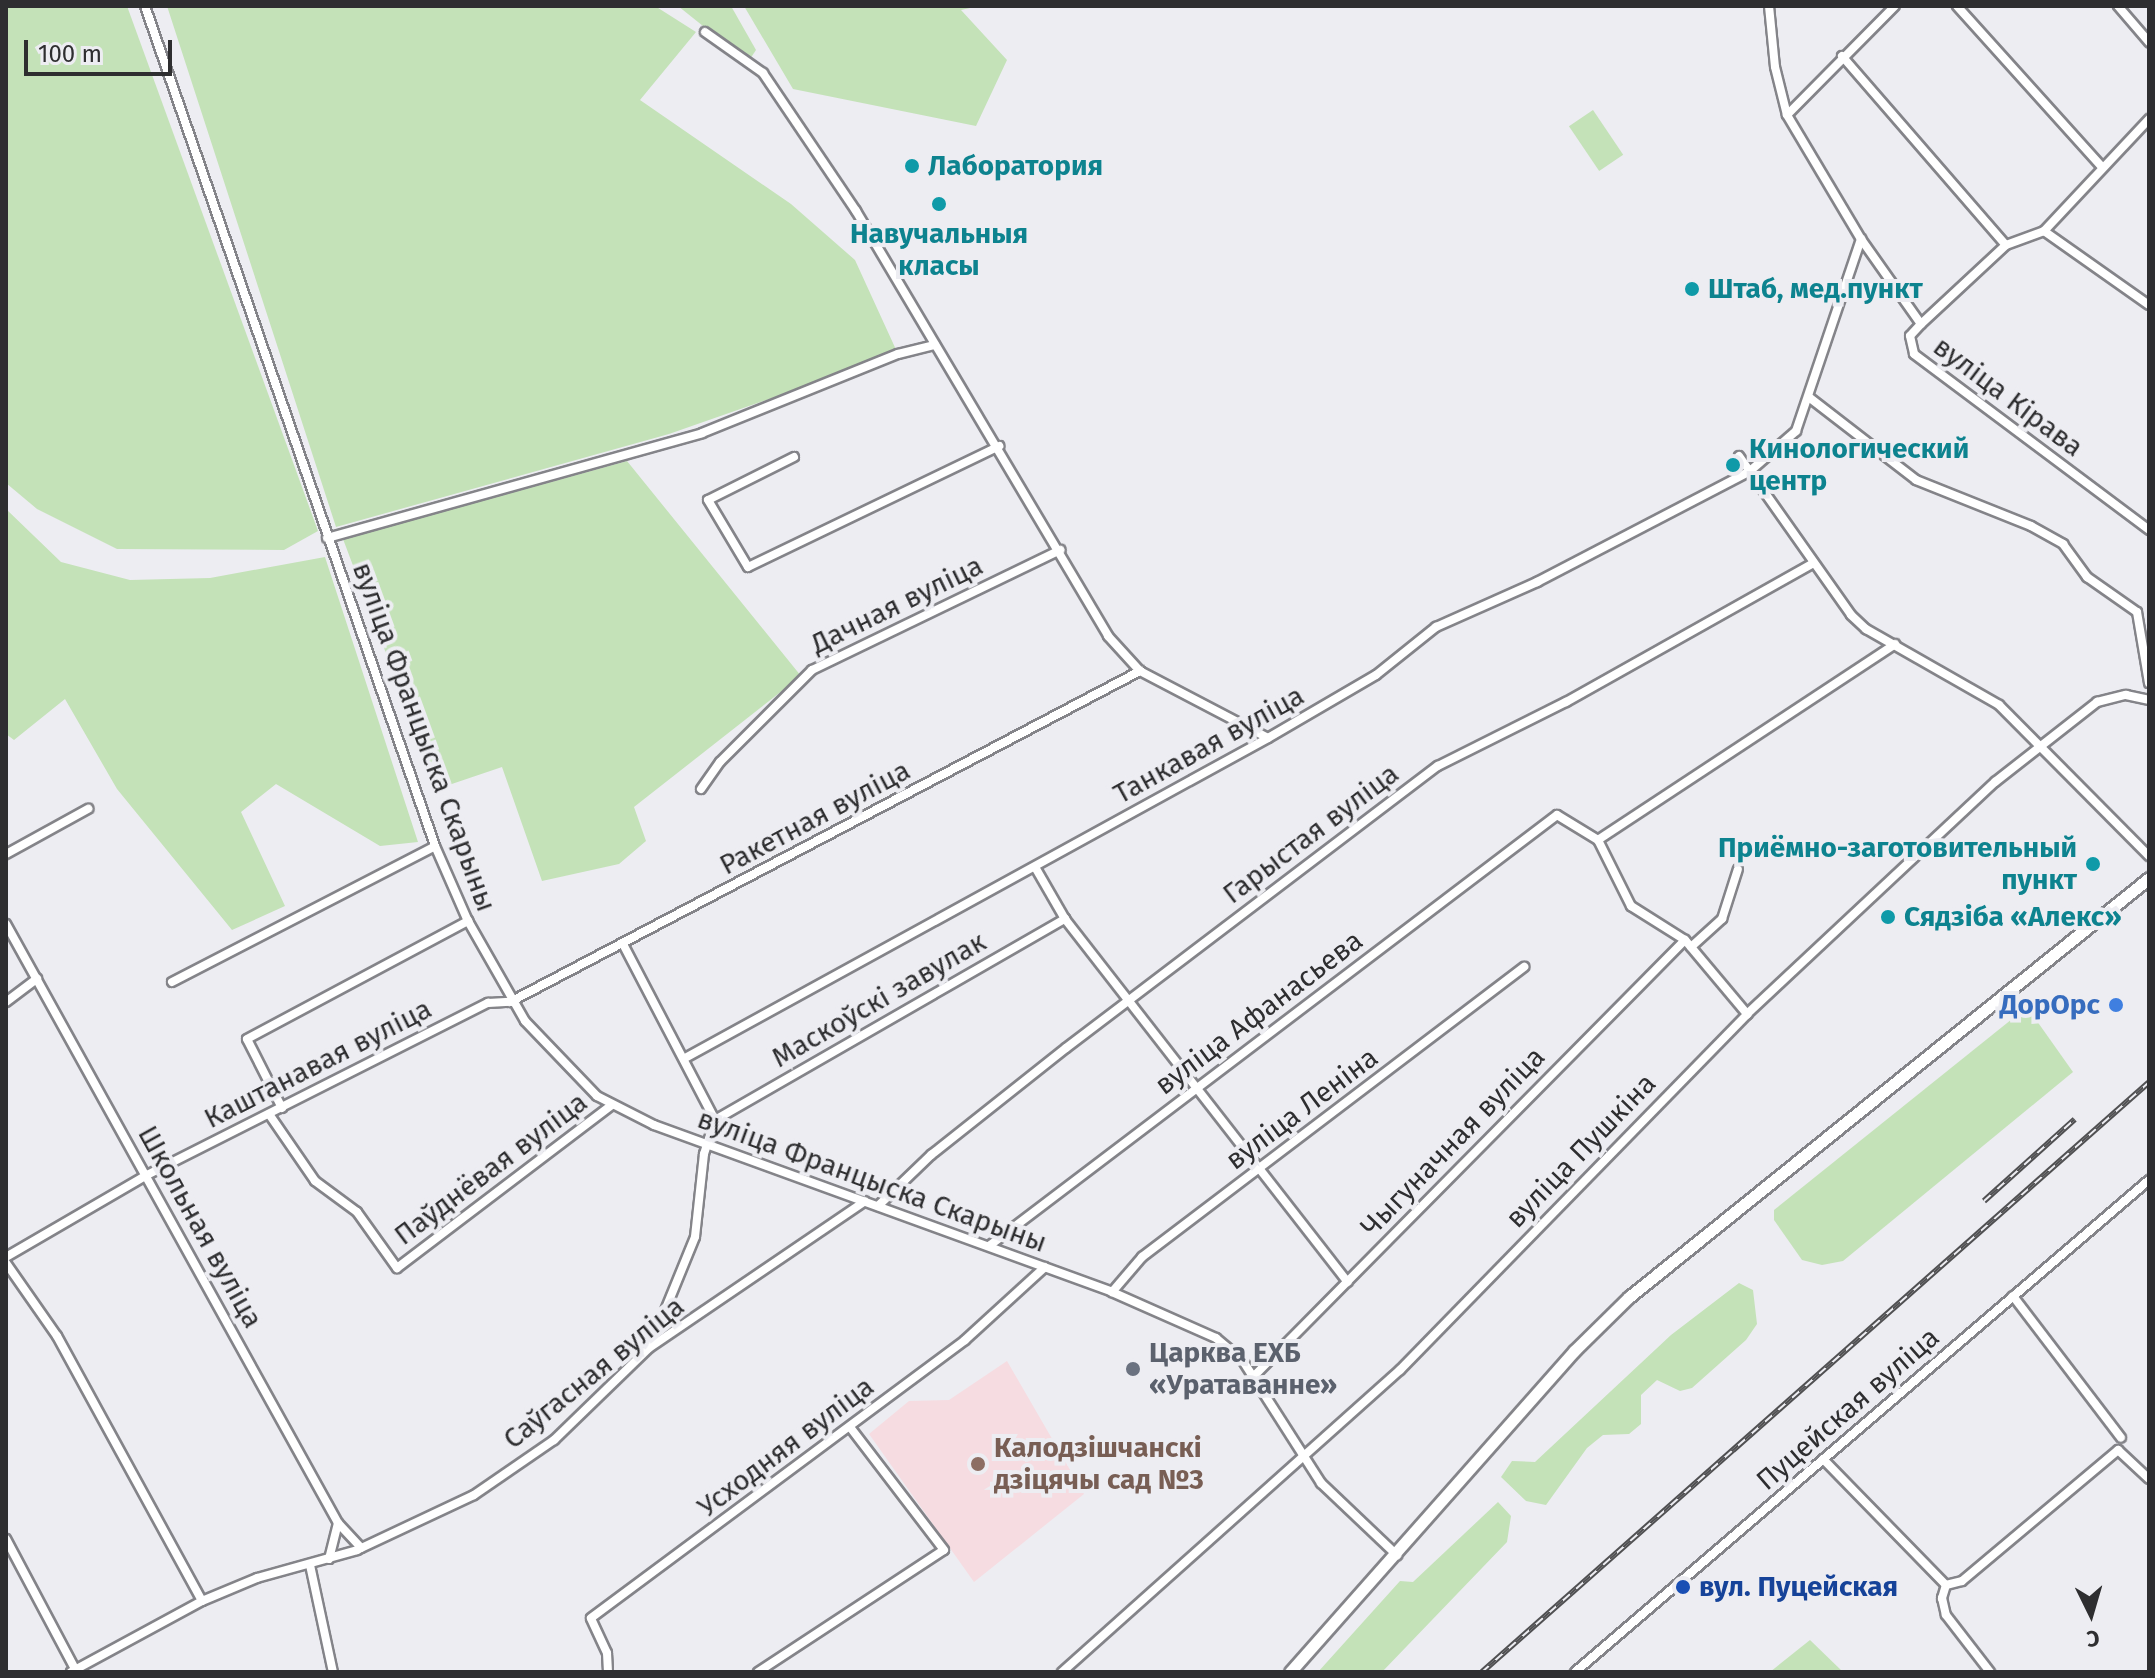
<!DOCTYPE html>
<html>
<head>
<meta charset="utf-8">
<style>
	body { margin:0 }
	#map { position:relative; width:2155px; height:1678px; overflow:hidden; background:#ededf2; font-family:"Fira Sans",sans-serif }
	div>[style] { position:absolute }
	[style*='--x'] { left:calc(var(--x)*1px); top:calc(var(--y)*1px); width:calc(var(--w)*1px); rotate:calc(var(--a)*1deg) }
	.education>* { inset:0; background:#f6dce1 }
	.green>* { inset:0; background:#c4e2b8; transform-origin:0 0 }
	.roads { filter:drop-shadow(2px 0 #848489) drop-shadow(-2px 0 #848489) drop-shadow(0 2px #848489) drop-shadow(0 -2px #848489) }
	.minor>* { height:8px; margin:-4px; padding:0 4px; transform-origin:4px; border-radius:4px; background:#fff }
	.tertiary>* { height:11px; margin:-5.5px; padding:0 5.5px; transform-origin:5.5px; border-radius:5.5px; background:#fff }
	.rail>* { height:6px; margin-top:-3px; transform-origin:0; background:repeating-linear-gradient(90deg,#ededf2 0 9px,#505052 0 18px); box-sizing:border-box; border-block:2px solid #505052 }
	.dots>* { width:22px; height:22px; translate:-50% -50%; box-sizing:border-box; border:4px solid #ededf2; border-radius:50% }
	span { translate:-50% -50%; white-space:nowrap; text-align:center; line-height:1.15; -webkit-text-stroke:8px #ededf2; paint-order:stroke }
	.culture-label { font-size:28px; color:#0d838f; font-weight:700 }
	.left { translate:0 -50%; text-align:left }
	.right { translate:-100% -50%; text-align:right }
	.street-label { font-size:28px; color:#2e2e30 }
	.shop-label { font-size:28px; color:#366cbe; font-weight:700 }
	.worship-label { font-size:28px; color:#5b616d; font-weight:700 }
	.education-label { font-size:28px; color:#785e54; font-weight:700 }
	.transit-label { font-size:28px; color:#164399; font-weight:700 }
	.frame { position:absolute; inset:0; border:8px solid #2e2e30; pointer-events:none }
	.north { position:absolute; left:2051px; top:1574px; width:80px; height:80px; -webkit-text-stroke:6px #ededf2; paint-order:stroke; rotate:175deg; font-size:22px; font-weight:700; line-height:32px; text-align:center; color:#2e2e30 }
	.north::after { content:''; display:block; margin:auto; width:28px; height:36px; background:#2e2e30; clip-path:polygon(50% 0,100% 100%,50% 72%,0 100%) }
	.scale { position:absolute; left:24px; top:40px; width:148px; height:36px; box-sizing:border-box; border:4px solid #2e2e30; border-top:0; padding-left:10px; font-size:24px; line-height:28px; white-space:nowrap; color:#2e2e30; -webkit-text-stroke:6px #ededf2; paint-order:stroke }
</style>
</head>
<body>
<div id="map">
	<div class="education">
		<i style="clip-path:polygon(1007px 1361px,1084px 1494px,974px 1582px,869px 1434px,909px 1401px,949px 1400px)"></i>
	</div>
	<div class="green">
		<i style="clip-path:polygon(6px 6px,127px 6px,318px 531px,284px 550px,117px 549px,37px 509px,6px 483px)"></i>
		<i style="clip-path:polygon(167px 6px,655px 6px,696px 32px,640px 100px,791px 204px,855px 260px,898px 354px,669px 434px,336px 527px)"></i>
		<i style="clip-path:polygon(678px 6px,731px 6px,756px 50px,748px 62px)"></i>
		<i style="clip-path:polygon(744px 6px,979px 6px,961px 10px,1007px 60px,976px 126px,793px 89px)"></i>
		<i style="left:1593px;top:110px;width:54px;height:29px;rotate:56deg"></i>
		<i style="clip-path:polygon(627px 461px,801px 676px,634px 807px,646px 841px,619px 864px,542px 881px,502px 767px,437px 789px,343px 539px)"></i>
		<i style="clip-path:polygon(6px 509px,61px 562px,130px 580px,210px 578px,325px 557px,418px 842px,380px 846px,276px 784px,241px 812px,285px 906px,232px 930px,117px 789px,65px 699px,14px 740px,6px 734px)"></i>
		<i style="clip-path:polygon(2027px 1007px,2073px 1072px,1843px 1261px,1822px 1265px,1802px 1260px,1774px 1220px,1774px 1210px)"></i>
		<i style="clip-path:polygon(1739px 1283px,1753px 1290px,1757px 1324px,1746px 1340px,1692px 1388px,1680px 1391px,1657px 1380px,1641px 1395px,1641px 1424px,1629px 1434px,1603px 1435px,1587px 1448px,1546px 1505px,1526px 1501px,1501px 1477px,1512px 1461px,1535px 1462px,1671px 1335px)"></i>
		<i style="clip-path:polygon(1498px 1502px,1511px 1516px,1507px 1542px,1382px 1672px,1318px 1672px,1400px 1581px,1413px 1582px)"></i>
		<i style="clip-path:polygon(1810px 1640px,1843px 1672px,1770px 1672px)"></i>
	</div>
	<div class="roads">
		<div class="minor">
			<i style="--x:145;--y:6;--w:889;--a:70.95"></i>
			<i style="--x:435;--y:846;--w:82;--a:66.3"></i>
			<i style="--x:468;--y:921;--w:115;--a:60.3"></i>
			<i style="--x:525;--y:1021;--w:104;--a:46.2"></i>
			<i style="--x:597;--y:1096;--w:64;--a:27"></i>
			<i style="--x:654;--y:1125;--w:487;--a:20"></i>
			<i style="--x:1112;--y:1292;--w:114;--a:23.9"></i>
			<i style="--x:1216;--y:1338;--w:35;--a:40"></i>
			<i style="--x:1243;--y:1361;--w:145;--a:57.4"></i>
			<i style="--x:1321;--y:1483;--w:105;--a:43.5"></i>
			<i style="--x:1769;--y:6;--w:61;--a:84.4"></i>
			<i style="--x:1775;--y:67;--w:49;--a:76"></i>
			<i style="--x:1787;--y:115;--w:144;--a:59.2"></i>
			<i style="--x:1861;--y:239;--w:104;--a:54.8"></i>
			<i style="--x:1921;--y:324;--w:16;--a:133"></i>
			<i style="--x:1910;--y:336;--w:18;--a:77"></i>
			<i style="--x:1914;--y:354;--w:294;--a:36.8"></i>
			<i style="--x:1957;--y:6;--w:217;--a:48"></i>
			<i style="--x:2118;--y:6;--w:48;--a:49.3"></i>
			<i style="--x:705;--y:32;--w:71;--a:35.3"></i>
			<i style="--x:763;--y:73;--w:166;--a:56"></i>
			<i style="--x:856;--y:211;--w:494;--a:59.3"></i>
			<i style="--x:1108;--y:636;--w:47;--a:47.6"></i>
			<i style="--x:1140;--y:671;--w:144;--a:27.6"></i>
			<i style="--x:1842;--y:56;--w:250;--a:49.1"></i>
			<i style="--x:1787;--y:115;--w:153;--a:-45.3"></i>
			<i style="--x:2044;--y:231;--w:128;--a:35.2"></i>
			<i style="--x:1921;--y:324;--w:116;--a:-42.9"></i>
			<i style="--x:2006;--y:245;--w:40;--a:-20.2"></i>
			<i style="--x:2044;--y:231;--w:154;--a:-46.8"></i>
			<i style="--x:1810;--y:398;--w:134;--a:37.7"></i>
			<i style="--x:1916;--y:480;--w:124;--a:21.8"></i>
			<i style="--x:2031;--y:526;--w:37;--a:29"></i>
			<i style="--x:2063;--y:544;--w:41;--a:54"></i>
			<i style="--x:2087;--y:577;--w:61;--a:35"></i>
			<i style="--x:2137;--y:612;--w:72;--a:80.4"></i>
			<i style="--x:1739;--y:456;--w:194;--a:54.8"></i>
			<i style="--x:1851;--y:615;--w:21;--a:43"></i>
			<i style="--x:1866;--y:629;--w:153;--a:29.7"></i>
			<i style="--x:1999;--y:705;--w:213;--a:45.2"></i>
			<i style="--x:794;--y:457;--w:96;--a:153.4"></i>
			<i style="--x:708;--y:500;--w:78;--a:59.2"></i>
			<i style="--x:748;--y:567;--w:279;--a:-25.7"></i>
			<i style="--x:327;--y:538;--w:389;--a:-15.6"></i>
			<i style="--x:702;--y:433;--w:211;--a:-22"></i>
			<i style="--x:898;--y:354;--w:38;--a:-14"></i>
			<i style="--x:701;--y:789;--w:33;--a:-55"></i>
			<i style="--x:720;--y:762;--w:130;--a:-45"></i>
			<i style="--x:812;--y:670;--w:276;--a:-25.8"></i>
			<i style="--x:1598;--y:840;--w:356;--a:-33.4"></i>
			<i style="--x:6;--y:854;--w:94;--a:-28.8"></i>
			<i style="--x:1035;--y:867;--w:60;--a:60"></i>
			<i style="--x:1065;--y:919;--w:460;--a:52.1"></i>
			<i style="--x:6;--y:924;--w:685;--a:61"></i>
			<i style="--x:338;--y:1523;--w:34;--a:47"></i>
			<i style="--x:623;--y:944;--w:199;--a:62.4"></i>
			<i style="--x:715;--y:1120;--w:36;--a:108"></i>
			<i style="--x:704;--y:1154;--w:83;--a:96.2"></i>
			<i style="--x:695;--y:1237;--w:117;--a:112.2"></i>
			<i style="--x:1691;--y:947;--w:42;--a:-42.1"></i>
			<i style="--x:1722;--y:919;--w:52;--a:-72.3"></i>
			<i style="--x:172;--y:982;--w:296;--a:-27.3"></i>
			<i style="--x:6;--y:1002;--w:39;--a:-37"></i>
			<i style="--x:687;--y:1057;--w:663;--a:-28.77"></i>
			<i style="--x:1268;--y:738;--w:125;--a:-30.3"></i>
			<i style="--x:1376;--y:675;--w:77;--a:-38.7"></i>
			<i style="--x:1436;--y:627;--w:111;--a:-24"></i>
			<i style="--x:1537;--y:582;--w:240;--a:-27.5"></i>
			<i style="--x:1750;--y:471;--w:61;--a:-41"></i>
			<i style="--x:1796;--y:431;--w:203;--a:-71.3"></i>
			<i style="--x:282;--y:1108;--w:77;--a:-116.9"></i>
			<i style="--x:247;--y:1039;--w:251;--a:-28.1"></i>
			<i style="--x:269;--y:1114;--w:81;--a:55.5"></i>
			<i style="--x:315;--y:1181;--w:52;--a:36.4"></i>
			<i style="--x:357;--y:1212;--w:69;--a:54.5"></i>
			<i style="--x:397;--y:1268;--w:270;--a:-37.2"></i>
			<i style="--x:715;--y:1120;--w:404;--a:-29.9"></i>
			<i style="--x:878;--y:1206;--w:74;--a:-43.9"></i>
			<i style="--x:931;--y:1155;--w:172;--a:-38.4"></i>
			<i style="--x:1066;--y:1048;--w:467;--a:-37.2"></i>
			<i style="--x:1438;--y:766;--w:143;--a:-26.6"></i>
			<i style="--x:1566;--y:702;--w:284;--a:-29.3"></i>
			<i style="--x:989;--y:1246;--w:713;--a:-37.19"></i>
			<i style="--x:1557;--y:815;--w:48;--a:31.4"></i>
			<i style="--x:1598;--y:840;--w:74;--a:63.4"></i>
			<i style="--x:1631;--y:906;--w:64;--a:32.2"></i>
			<i style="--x:1685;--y:940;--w:97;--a:50"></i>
			<i style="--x:6;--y:1257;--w:163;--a:-30.2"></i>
			<i style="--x:147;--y:1175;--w:382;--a:-26.8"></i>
			<i style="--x:488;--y:1003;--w:22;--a:-3"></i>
			<i style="--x:510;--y:1002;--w:712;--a:-27.72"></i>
			<i style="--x:6;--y:1263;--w:89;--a:55.1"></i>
			<i style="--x:57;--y:1336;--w:302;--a:61.3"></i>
			<i style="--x:1112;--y:1292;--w:46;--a:-49.4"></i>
			<i style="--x:1142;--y:1257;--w:480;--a:-37.2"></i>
			<i style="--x:2013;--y:1296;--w:178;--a:52.7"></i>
			<i style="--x:1254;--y:1376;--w:613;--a:-45.33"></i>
			<i style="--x:1823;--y:1459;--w:176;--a:45.7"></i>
			<i style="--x:6;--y:1539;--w:147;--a:62"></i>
			<i style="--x:329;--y:1559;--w:37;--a:-76"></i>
			<i style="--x:310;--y:1565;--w:109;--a:77.9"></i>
			<i style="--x:1946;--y:1585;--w:16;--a:-14"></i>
			<i style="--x:1962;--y:1581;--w:204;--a:-40"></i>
			<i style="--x:2118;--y:1450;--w:42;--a:43.1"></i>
			<i style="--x:1946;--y:1585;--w:14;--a:107"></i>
			<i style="--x:1942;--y:1598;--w:17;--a:77"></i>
			<i style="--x:1946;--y:1615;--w:72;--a:52.3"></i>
			<i style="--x:71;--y:1672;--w:149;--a:-28.5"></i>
			<i style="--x:202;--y:1601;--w:60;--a:-22.7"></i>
			<i style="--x:257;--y:1578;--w:104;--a:-15.6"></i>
			<i style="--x:357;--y:1550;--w:129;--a:-25.2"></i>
			<i style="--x:474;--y:1495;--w:97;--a:-34.5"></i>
			<i style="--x:554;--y:1440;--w:132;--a:-44.1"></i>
			<i style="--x:649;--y:1348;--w:261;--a:-34.2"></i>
			<i style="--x:608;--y:1672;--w:19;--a:-93"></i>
			<i style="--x:607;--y:1653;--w:38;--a:-115"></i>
			<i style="--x:591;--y:1618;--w:466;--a:-36.6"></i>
			<i style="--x:965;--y:1340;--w:108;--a:-42.4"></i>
			<i style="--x:758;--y:1672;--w:222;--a:-33.3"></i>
			<i style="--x:944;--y:1550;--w:155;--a:-127.4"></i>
			<i style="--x:1062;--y:1672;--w:453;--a:-41.8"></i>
			<i style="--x:1400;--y:1370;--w:497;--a:-45.7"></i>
			<i style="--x:1747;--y:1014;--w:340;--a:-43.1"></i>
			<i style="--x:1995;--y:782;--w:130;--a:-38.1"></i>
			<i style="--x:2097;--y:702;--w:30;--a:-14"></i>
			<i style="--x:2126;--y:695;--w:24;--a:12"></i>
			<i style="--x:1575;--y:1672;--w:756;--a:-40.6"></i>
		</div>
		<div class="tertiary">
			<i style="--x:1290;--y:1672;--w:429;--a:-48.5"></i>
			<i style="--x:1574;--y:1351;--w:77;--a:-44.5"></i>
			<i style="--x:1629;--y:1297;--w:668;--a:-38.86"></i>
		</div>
	</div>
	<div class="rail">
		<i style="--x:1984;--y:1201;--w:122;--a:-42"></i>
		<i style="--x:1482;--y:1672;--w:890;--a:-41.49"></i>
	</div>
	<div class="dots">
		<i style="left:912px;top:166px;background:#0f9aa8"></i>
		<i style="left:939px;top:204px;background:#0f9aa8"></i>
		<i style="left:1692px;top:289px;background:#0f9aa8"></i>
		<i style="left:1733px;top:465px;background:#0f9aa8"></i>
		<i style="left:2093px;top:864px;background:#0f9aa8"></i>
		<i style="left:1888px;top:917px;background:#0f9aa8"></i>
		<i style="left:2116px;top:1005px;background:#3f7fe0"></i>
		<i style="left:1133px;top:1369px;background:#6b7280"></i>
		<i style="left:978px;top:1464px;background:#8d6e63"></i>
		<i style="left:1683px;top:1587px;background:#1a4fb4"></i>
	</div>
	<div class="culture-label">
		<span class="left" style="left:928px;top:166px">Лаборатория</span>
		<span style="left:939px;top:250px">Навучальныя<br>класы</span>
		<span class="left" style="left:1708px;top:289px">Штаб, мeд.пункт</span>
		<span class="left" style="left:1749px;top:465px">Кинологический<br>центр</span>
		<span class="right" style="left:2077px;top:864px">Приёмно-заготовительный<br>пункт</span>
		<span class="left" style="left:1904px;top:917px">Сядзіба «Алекс»</span>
	</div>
	<div class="street-label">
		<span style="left:2008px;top:397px;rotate:37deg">вуліца Кірава</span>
		<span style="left:897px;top:605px;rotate:-26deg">Дачная вуліца</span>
		<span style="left:424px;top:737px;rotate:70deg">вуліца Францыска Скарыны</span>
		<span style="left:1209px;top:745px;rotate:-29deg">Танкавая вуліца</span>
		<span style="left:815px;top:818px;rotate:-28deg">Ракетная вуліца</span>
		<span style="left:1311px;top:834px;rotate:-37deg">Гарыстая вуліца</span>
		<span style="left:879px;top:1000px;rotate:-30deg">Маскоўскі завулак</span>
		<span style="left:1259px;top:1013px;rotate:-37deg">вуліца Афанасьева</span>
		<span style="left:318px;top:1064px;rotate:-27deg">Каштанавая вуліца</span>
		<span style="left:1302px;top:1109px;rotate:-37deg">вуліца Леніна</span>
		<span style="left:1453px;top:1142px;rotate:-46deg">Чыгуначная вуліца</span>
		<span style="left:1581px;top:1151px;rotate:-46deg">вуліца Пушкіна</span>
		<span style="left:491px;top:1169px;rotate:-37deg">Паўднёвая вуліца</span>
		<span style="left:872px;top:1181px;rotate:20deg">вуліца Францыска Скарыны</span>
		<span style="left:200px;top:1227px;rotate:61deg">Школьная вуліца</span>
		<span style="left:594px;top:1373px;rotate:-39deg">Саўгасная вуліца</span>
		<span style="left:1848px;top:1409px;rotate:-41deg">Пуцейская вуліца</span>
		<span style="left:786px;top:1447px;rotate:-37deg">Усходняя вуліца</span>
	</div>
	<div class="shop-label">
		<span class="right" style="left:2100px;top:1005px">ДорОрс</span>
	</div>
	<div class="worship-label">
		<span class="left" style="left:1149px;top:1369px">Царква ЕХБ<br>«Уратаванне»</span>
	</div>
	<div class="education-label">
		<span class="left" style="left:994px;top:1464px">Калодзішчанскі<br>дзіцячы сад №3</span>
	</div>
	<div class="transit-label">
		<span class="left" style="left:1699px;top:1587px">вул. Пуцейская</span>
	</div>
	<div class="frame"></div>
	<div class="north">С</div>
	<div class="scale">100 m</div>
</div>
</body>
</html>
